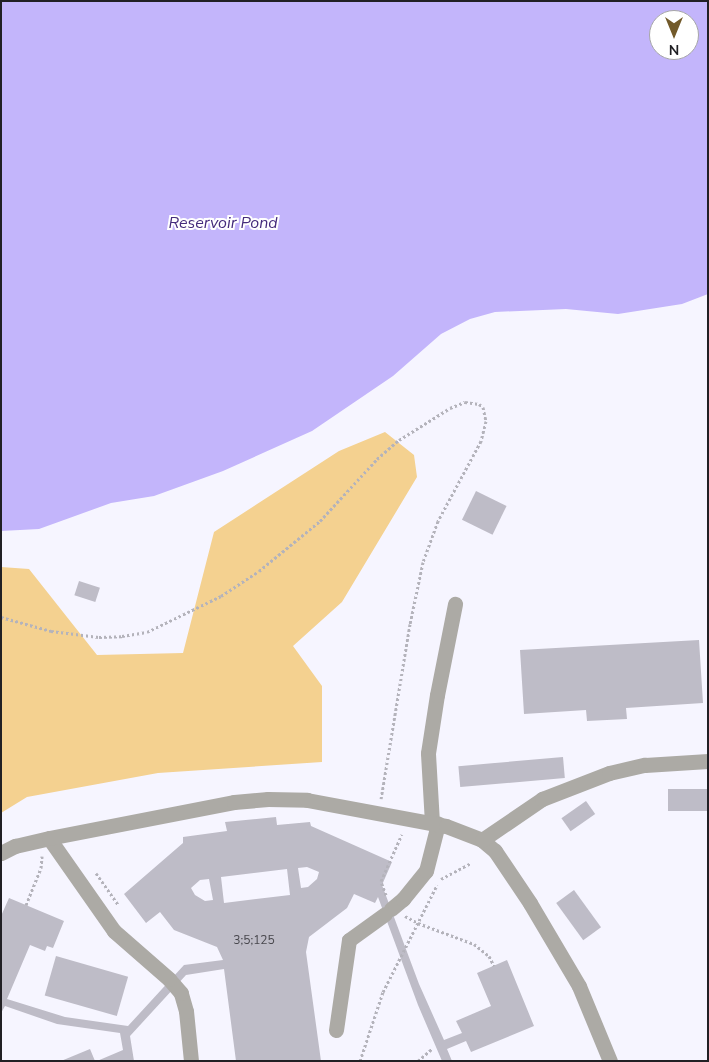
<!DOCTYPE html>
<html>
<head>
<meta charset="utf-8">
<style>
	body { margin:0 }
	#map { position:relative; width:709px; height:1062px; overflow:hidden; background:#f6f5ff; font-family:"Nunito Sans",sans-serif }
	div>[style] { position:absolute }
	[style*='--x'] { left:calc(var(--x)*1px); top:calc(var(--y)*1px); width:calc(var(--w)*1px); rotate:calc(var(--a)*1deg) }
	.green>* { inset:0; background:#f4d190 }
	.water>* { inset:0; background:#c3b5fb }
	.building>* { inset:0; background:#bebcc7; transform-origin:0 0 }
	.path>* { height:3px; margin-top:-1.5px; transform-origin:0; background:repeating-linear-gradient(90deg,#b4b3bb 0 2.5px,transparent 0 5px) }
	.minor>* { height:15px; margin:-7.5px; padding:0 7.5px; transform-origin:7.5px; border-radius:7.5px; background:#acaaa5 }
	span { translate:-50% -50%; white-space:nowrap; text-align:center; line-height:1.15; -webkit-text-stroke:4px #fff; paint-order:stroke }
	.number-label { font-size:12px; color:#48474d }
	.number-label span { -webkit-text-stroke-width:0 }
	.water-label { font-size:16px; color:#452c7c; font-style:italic }
	.frame { position:absolute; inset:0; border:2px solid #212024; pointer-events:none }
	.north { position:absolute; left:649px; top:10px; width:50px; height:50px; box-sizing:border-box; background:#fff; border:1px solid #a6a6a7; border-radius:50%; rotate:180deg; font-size:14px; font-weight:700; line-height:20px; text-align:center; color:#212024 }
	.north::after { content:''; display:block; margin:auto; width:18px; height:22px; background:#725a2b; clip-path:polygon(50% 0,100% 100%,50% 72%,0 100%) }
</style>
</head>
<body>
<div id="map">
	<div class="green">
		<i style="clip-path:polygon(385px 432px,414px 455px,417px 477px,342px 602px,293px 646px,322px 686px,322px 762px,158px 773px,27px 797px,1px 813px,1px 567px,29px 569px,97px 655px,183px 653px,214px 532px,339px 451px)"></i>
	</div>
	<div class="water">
		<i style="clip-path:polygon(evenodd,1px 1px,708px 1px,708px 294px,682px 304px,618px 314px,566px 309px,495px 312px,470px 319px,441px 334px,393px 376px,312px 431px,223px 471px,154px 496px,111px 503px,39px 529px,1px 531px,1px 1px,659px 20px,689px 20px,689px 50px,659px 50px,659px 20px)"></i>
	</div>
	<div class="building">
		<i style="left:476px;top:491px;width:34px;height:32px;rotate:26deg"></i>
		<i style="left:79px;top:581px;width:22px;height:15px;rotate:18deg"></i>
		<i style="clip-path:polygon(699px 640px,703px 703px,626px 708px,627px 719px,587px 721px,586px 710px,524px 714px,520px 650px)"></i>
		<i style="left:563px;top:757px;width:21px;height:105px;rotate:85deg"></i>
		<i style="left:708px;top:789px;width:22px;height:40px;rotate:90deg"></i>
		<i style="left:586px;top:801px;width:16px;height:30px;rotate:55deg"></i>
		<i style="clip-path:polygon(evenodd,276px 817px,277px 825px,310px 822px,311px 826px,392px 862px,382px 885px,419px 984px,444px 1040px,462px 1033px,456px 1021px,491px 1006px,477px 973px,507px 960px,534px 1026px,471px 1052px,466px 1041px,447px 1049px,452px 1061px,442px 1061px,418px 1005px,378px 897px,375px 903px,354px 894px,347px 908px,309px 937px,306px 952px,321px 1061px,236px 1061px,224px 969px,186px 975px,130px 1036px,134px 1061px,97px 1061px,123px 1050px,120px 1033px,57px 1024px,5px 1006px,1px 1013px,1px 916px,9px 898px,64px 921px,53px 948px,47px 946px,45px 951px,30px 945px,7px 999px,65px 1017px,128px 1026px,184px 965px,223px 960px,217px 947px,174px 930px,160px 912px,146px 923px,124px 894px,183px 843px,183px 837px,227px 831px,225px 822px,276px 817px,307px 867px,319px 872px,317px 879px,308px 887px,301px 888px,298px 868px,307px 867px,276px 817px,287px 869px,290px 895px,224px 903px,221px 877px,287px 869px,276px 817px,209px 879px,213px 900px,205px 901px,195px 895px,191px 888px,200px 880px,209px 879px)"></i>
		<i style="left:574px;top:890px;width:46px;height:22px;rotate:54deg"></i>
		<i style="left:56px;top:956px;width:75px;height:41px;rotate:16deg"></i>
		<i style="clip-path:polygon(90px 1049px,95px 1061px,61px 1061px)"></i>
	</div>
	<div class="path">
		<i style="--x:1;--y:617;--w:52;--a:15.6"></i>
		<i style="--x:51;--y:631;--w:48;--a:7.1"></i>
		<i style="--x:99;--y:637;--w:23;--a:-2"></i>
		<i style="--x:122;--y:636;--w:25;--a:-9"></i>
		<i style="--x:147;--y:632;--w:82;--a:-25.9"></i>
		<i style="--x:221;--y:596;--w:45;--a:-33.3"></i>
		<i style="--x:259;--y:571;--w:79;--a:-39.3"></i>
		<i style="--x:320;--y:521;--w:84;--a:-47.4"></i>
		<i style="--x:377;--y:459;--w:29;--a:-41"></i>
		<i style="--x:399;--y:440;--w:60;--a:-32.1"></i>
		<i style="--x:450;--y:408;--w:16;--a:-22"></i>
		<i style="--x:465;--y:402;--w:14;--a:8"></i>
		<i style="--x:479;--y:404;--w:5;--a:37"></i>
		<i style="--x:483;--y:407;--w:14;--a:78"></i>
		<i style="--x:486;--y:421;--w:21;--a:104"></i>
		<i style="--x:481;--y:441;--w:91;--a:118.3"></i>
		<i style="--x:438;--y:521;--w:44;--a:110.1"></i>
		<i style="--x:423;--y:562;--w:63;--a:101.8"></i>
		<i style="--x:410;--y:624;--w:177;--a:99.4"></i>
		<i style="--x:96;--y:873;--w:39;--a:55"></i>
		<i style="--x:441;--y:879;--w:34;--a:-28"></i>
		<i style="--x:386;--y:895;--w:15;--a:-110"></i>
		<i style="--x:381;--y:881;--w:51;--a:-65.9"></i>
		<i style="--x:26;--y:905;--w:40;--a:-68"></i>
		<i style="--x:41;--y:868;--w:12;--a:-85"></i>
		<i style="--x:405;--y:916;--w:15;--a:28"></i>
		<i style="--x:418;--y:923;--w:60;--a:20.6"></i>
		<i style="--x:474;--y:944;--w:19;--a:39"></i>
		<i style="--x:489;--y:956;--w:11;--a:63"></i>
		<i style="--x:360;--y:1061;--w:73;--a:-71.6"></i>
		<i style="--x:383;--y:992;--w:120;--a:-63.2"></i>
		<i style="--x:418;--y:1061;--w:18;--a:-41"></i>
	</div>
	<div class="minor">
		<i style="--x:432;--y:823;--w:70;--a:-93.3"></i>
		<i style="--x:428;--y:753;--w:59;--a:-81.2"></i>
		<i style="--x:437;--y:695;--w:93;--a:-78.8"></i>
		<i style="--x:1;--y:853;--w:16;--a:-27"></i>
		<i style="--x:15;--y:846;--w:35;--a:-13"></i>
		<i style="--x:391;--y:909;--w:16;--a:-40"></i>
		<i style="--x:403;--y:899;--w:36;--a:-51"></i>
		<i style="--x:426;--y:871;--w:49;--a:-75.7"></i>
		<i style="--x:336;--y:1030;--w:91;--a:-81.8"></i>
		<i style="--x:349;--y:940;--w:44;--a:-35.8"></i>
		<i style="--x:191;--y:1061;--w:50;--a:-95.7"></i>
		<i style="--x:186;--y:1011;--w:19;--a:-106"></i>
		<i style="--x:181;--y:993;--w:18;--a:-131"></i>
		<i style="--x:169;--y:979;--w:73;--a:-138.9"></i>
		<i style="--x:114;--y:931;--w:113;--a:-125"></i>
		<i style="--x:49;--y:838;--w:188;--a:-11"></i>
		<i style="--x:234;--y:802;--w:34;--a:-5"></i>
		<i style="--x:268;--y:799;--w:39;--a:1"></i>
		<i style="--x:307;--y:800;--w:141;--a:10.6"></i>
		<i style="--x:446;--y:826;--w:39;--a:21"></i>
		<i style="--x:610;--y:1061;--w:81;--a:-112.5"></i>
		<i style="--x:579;--y:986;--w:96;--a:-120.6"></i>
		<i style="--x:530;--y:903;--w:63;--a:-123.9"></i>
		<i style="--x:495;--y:851;--w:17;--a:-140"></i>
		<i style="--x:482;--y:840;--w:73;--a:-34.3"></i>
		<i style="--x:542;--y:799;--w:72;--a:-21.2"></i>
		<i style="--x:609;--y:773;--w:37;--a:-13"></i>
		<i style="--x:645;--y:765;--w:63;--a:-3.6"></i>
	</div>
	<div class="number-label">
		<span style="left:254px;top:941px">3;5;125</span>
	</div>
	<div class="water-label">
		<span style="left:223px;top:223px">Reservoir Pond</span>
	</div>
	<div class="frame"></div>
	<div class="north">N</div>
</div>
</body>
</html>
